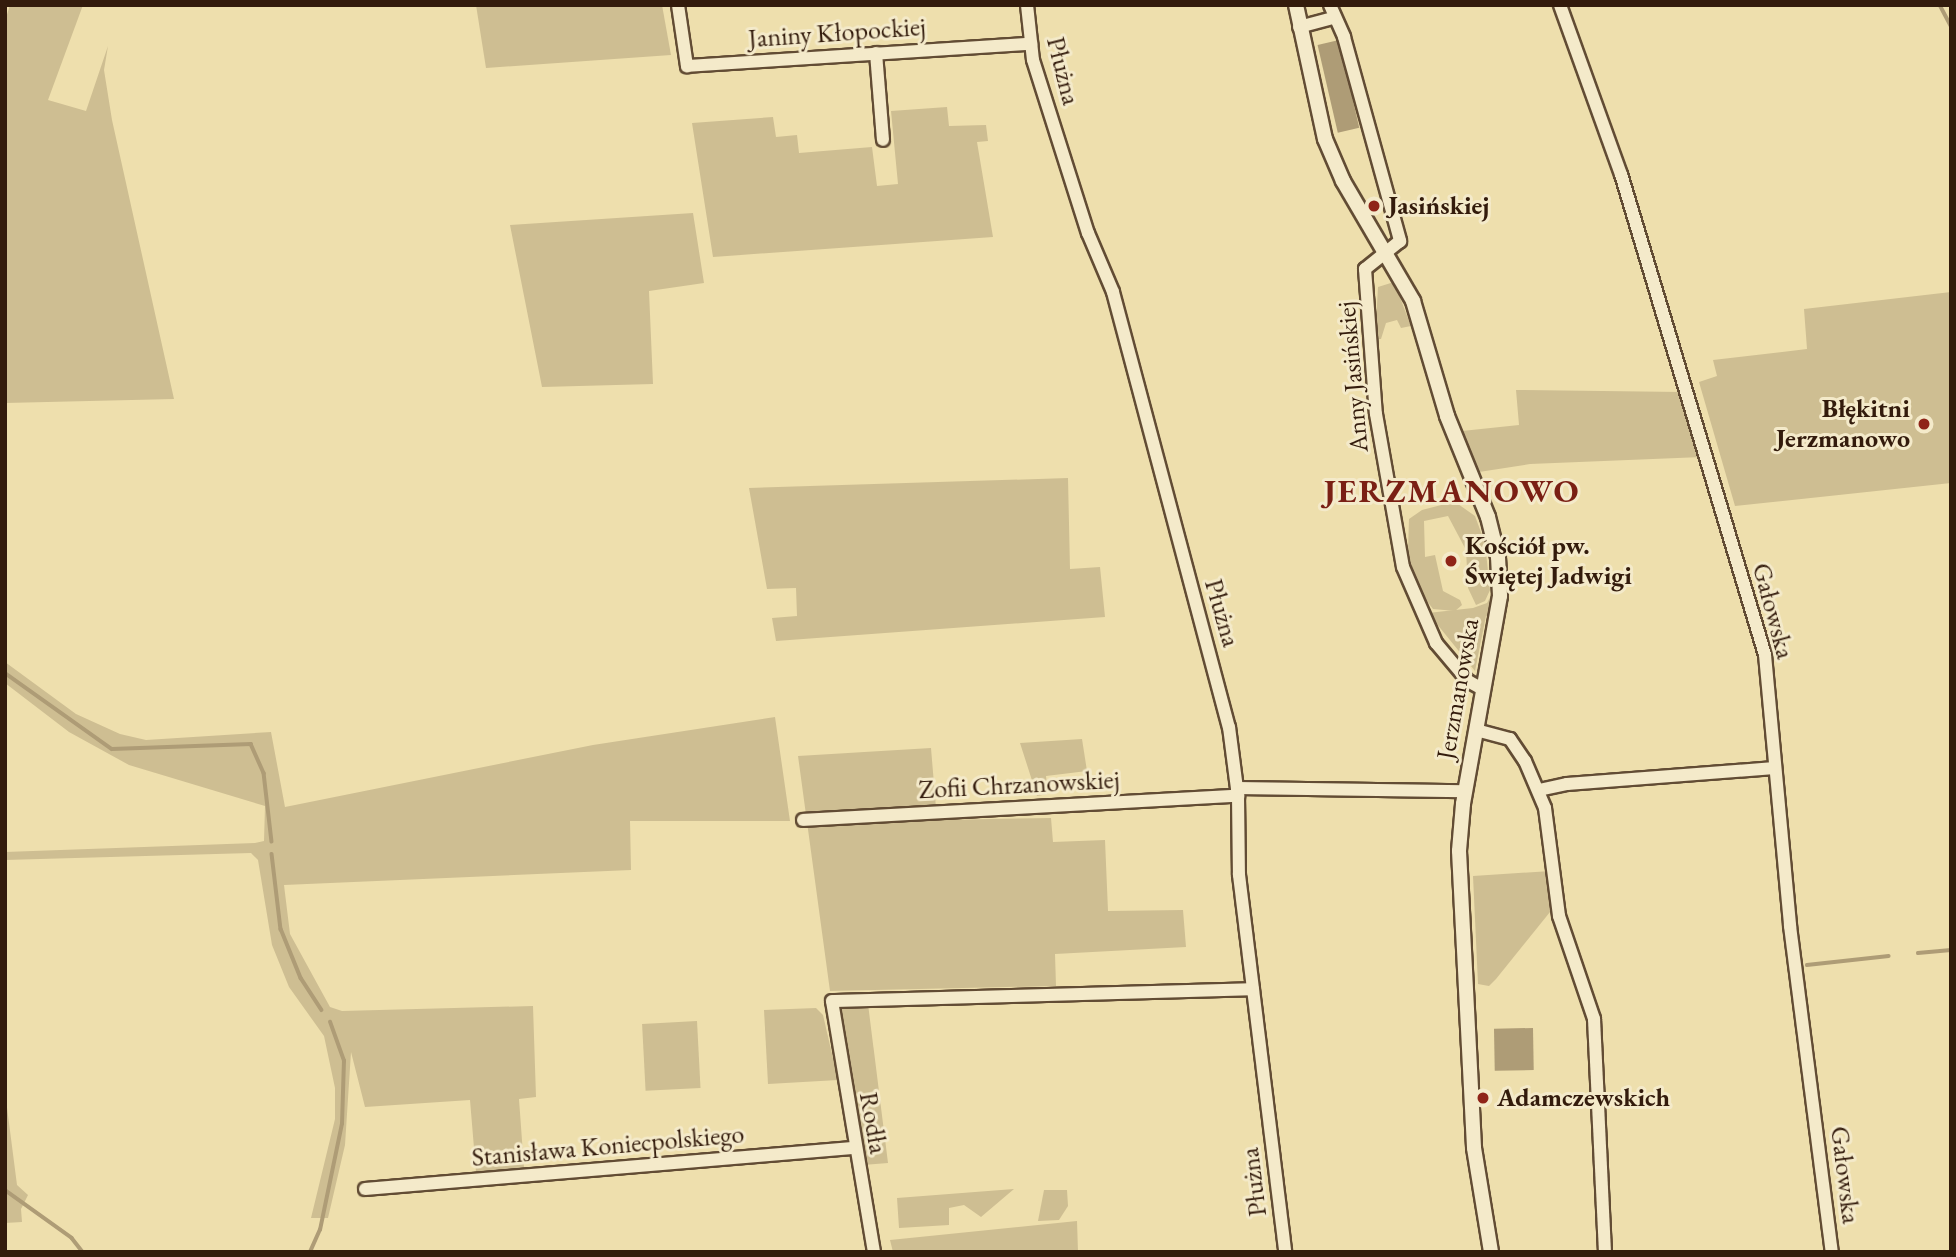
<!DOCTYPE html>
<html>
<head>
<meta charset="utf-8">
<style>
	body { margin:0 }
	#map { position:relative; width:1956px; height:1257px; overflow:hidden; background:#eedfad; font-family:"EB Garamond",serif }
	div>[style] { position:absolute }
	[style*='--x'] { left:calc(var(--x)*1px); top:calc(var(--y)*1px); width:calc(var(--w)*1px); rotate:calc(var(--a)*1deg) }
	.green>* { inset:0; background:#cebe92; transform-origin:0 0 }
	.water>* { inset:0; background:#ae9c76; transform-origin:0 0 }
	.stream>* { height:3.5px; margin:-1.75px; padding:0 1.75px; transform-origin:1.75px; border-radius:1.75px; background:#ae9c76 }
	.roads { filter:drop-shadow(2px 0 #624c34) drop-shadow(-2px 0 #624c34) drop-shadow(0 2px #624c34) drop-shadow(0 -2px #624c34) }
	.minor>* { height:12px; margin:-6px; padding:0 6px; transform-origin:6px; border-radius:6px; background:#f4eaca }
	.tertiary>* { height:14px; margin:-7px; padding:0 7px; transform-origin:7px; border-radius:7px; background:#f4eaca }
	.dots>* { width:19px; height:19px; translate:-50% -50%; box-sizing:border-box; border:4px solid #f4eaca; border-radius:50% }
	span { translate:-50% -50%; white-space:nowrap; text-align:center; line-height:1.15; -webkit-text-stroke:6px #f4eaca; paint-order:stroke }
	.street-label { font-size:26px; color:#331b0c }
	.poi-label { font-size:26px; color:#331b0c; font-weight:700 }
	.left { translate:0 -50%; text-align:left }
	.right { translate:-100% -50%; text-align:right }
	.district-label { font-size:33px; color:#7a1f14; font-weight:700; letter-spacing:2px }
	.frame { position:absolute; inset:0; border:7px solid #331b0c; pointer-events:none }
</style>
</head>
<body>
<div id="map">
	<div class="green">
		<i style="clip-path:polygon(10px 5px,83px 5px,48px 100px,86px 111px,108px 46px,104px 70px,112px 120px,174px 399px,5px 403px,5px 21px)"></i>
		<i style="clip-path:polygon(476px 5px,662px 5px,671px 55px,486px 68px)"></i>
		<i style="clip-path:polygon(947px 107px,949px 126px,986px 125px,988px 141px,977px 142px,993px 237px,713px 257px,692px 123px,773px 117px,776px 137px,797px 135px,799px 153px,872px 147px,877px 186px,898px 184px,891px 111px)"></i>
		<i style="clip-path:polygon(693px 213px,704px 283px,649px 291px,653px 384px,542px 387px,510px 225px)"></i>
		<i style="clip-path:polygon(1394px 282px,1411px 326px,1401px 328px,1397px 320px,1386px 323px,1381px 339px,1375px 339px,1378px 287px)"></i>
		<i style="clip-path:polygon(1951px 292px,1951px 483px,1735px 506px,1699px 382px,1717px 376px,1713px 360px,1807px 349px,1804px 309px)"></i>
		<i style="clip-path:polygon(1516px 390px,1681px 392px,1702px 457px,1530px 464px,1479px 472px,1462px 431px,1519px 425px)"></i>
		<i style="clip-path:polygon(1068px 478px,1070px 569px,1100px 567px,1105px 617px,776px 641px,772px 618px,797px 616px,796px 588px,767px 589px,749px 488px)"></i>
		<i style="clip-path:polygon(1449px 503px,1458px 504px,1475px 516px,1485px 543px,1490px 590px,1485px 601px,1476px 605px,1468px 588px,1466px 550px,1448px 516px,1424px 521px,1425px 557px,1435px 555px,1443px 591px,1460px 600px,1462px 605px,1455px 611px,1433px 609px,1417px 588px,1408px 551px,1409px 519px,1422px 510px)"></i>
		<i style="clip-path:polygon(1494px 590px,1490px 617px,1486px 616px,1475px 671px,1428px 613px,1473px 608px,1487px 603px)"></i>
		<i style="clip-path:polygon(5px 662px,76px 714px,120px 734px,146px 740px,271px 732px,285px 807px,593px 745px,775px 717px,790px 821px,630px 821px,631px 870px,284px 885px,290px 934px,330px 1007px,342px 1011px,533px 1006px,536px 1097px,519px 1099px,524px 1168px,476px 1172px,470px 1100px,365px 1107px,351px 1052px,345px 1145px,328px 1218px,311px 1218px,335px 1119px,335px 1088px,324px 1036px,289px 987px,272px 945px,258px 860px,251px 853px,5px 860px,5px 852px,255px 843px,264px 841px,265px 806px,129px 765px,69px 732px,5px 683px)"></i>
		<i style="clip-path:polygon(1082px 739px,1087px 771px,1046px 776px,1048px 794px,1037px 796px,1020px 743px)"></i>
		<i style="clip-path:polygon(931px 748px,937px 820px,1051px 818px,1053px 842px,1105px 840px,1108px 911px,1183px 910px,1186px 947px,1055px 954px,1056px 986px,830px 991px,798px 756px)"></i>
		<i style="clip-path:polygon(1551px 871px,1550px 912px,1496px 979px,1489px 986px,1478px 984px,1473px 876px)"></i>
		<i style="clip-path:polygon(868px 1004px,888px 1163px,863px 1165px,836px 1006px)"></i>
		<i style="clip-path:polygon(816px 1008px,823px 1015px,838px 1080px,768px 1084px,764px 1010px)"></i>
		<i style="left:697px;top:1021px;width:67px;height:55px;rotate:87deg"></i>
		<i style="clip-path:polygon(5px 1092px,17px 1185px,28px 1195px,21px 1209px,22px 1222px,5px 1223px)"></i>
		<i style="clip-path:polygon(1014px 1189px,981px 1217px,964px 1205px,949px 1208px,949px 1225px,899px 1228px,897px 1198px)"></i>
		<i style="clip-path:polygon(1044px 1190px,1067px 1190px,1068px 1206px,1059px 1220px,1038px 1221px)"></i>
		<i style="clip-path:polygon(1077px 1221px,1078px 1252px,893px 1252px,890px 1240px)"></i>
	</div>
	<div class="water">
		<i style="left:1339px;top:40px;width:90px;height:22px;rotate:77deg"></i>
		<i style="left:1533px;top:1028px;width:42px;height:39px;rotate:89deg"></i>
	</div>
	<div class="stream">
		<i style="--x:1940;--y:5;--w:24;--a:62"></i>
		<i style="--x:5;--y:673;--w:131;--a:35.4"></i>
		<i style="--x:112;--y:749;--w:139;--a:-2.1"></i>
		<i style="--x:251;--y:744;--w:32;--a:66"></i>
		<i style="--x:264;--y:773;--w:69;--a:83.4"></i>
		<i style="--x:272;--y:854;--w:76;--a:83.2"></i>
		<i style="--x:281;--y:929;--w:53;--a:67.8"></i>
		<i style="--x:301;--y:978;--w:38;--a:57"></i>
		<i style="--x:1918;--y:953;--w:33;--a:-5"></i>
		<i style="--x:1807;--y:965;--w:82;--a:-6.3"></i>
		<i style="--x:5;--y:1190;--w:82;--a:35.6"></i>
		<i style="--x:72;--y:1238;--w:18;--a:52"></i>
		<i style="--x:310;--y:1252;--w:24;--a:-66"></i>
		<i style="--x:320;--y:1230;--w:108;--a:-78.3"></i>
		<i style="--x:342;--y:1124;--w:63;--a:-88.2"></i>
		<i style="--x:344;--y:1061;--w:41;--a:-109.7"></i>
	</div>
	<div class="roads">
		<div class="minor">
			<i style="--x:678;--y:5;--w:62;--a:81.6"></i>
			<i style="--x:687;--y:66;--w:345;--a:-3.7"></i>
			<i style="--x:1027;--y:5;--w:55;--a:83.8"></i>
			<i style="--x:1033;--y:60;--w:182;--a:72.4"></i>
			<i style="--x:1088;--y:233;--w:64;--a:67"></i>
			<i style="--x:1113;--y:292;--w:450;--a:75.1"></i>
			<i style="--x:1229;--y:727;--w:70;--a:82.6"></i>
			<i style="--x:1238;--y:796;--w:79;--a:89.3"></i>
			<i style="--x:1239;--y:875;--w:380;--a:83"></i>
			<i style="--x:1330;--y:5;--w:35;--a:66"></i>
			<i style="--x:1344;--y:37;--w:212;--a:74.6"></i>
			<i style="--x:1400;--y:241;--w:45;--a:141.3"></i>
			<i style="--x:1365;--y:269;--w:145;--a:85.7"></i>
			<i style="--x:1376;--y:414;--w:155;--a:80"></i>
			<i style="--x:1403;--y:567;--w:83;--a:66.5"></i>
			<i style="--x:1436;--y:643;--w:50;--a:49.9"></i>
			<i style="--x:1468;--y:681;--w:18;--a:29"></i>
			<i style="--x:1560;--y:5;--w:180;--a:70.2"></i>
			<i style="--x:1621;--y:174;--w:502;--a:73.33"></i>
			<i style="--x:1765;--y:655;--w:272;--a:84.7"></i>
			<i style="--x:1790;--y:926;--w:329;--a:82.7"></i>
			<i style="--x:1299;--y:27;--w:35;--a:-15"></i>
			<i style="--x:876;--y:53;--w:87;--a:85.4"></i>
			<i style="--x:1476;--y:730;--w:35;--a:15"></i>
			<i style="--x:1510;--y:739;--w:27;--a:56"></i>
			<i style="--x:1525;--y:761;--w:51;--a:66.9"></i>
			<i style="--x:1545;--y:808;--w:109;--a:82.6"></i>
			<i style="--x:1559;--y:916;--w:109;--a:71.2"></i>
			<i style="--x:1594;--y:1019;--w:233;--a:87.3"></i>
			<i style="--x:1237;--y:788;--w:228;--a:0.8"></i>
			<i style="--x:1539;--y:790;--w:29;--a:-12"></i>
			<i style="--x:1567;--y:784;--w:208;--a:-4.4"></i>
			<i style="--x:803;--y:820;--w:436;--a:-3.2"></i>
			<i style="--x:365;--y:1189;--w:492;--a:-4.8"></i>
			<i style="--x:874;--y:1252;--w:254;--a:-99.5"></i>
			<i style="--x:832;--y:1001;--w:421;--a:-1.6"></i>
		</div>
		<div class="tertiary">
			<i style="--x:1296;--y:5;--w:137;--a:77.8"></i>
			<i style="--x:1325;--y:139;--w:46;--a:66.8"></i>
			<i style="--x:1343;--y:181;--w:139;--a:59.7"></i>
			<i style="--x:1413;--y:301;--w:120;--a:73.5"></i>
			<i style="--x:1447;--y:416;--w:109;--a:67.9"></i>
			<i style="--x:1488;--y:517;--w:41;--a:76"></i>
			<i style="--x:1498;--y:557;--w:39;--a:87"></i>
			<i style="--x:1500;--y:596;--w:211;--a:100.1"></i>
			<i style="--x:1463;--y:804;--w:47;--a:94.9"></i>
			<i style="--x:1459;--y:851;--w:297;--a:87.1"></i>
			<i style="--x:1474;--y:1148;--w:105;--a:80.7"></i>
		</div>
	</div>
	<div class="dots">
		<i style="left:1374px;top:206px;background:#8f2418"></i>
		<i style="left:1924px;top:424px;background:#8f2418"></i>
		<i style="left:1451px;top:561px;background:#8f2418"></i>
		<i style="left:1483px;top:1098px;background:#8f2418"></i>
	</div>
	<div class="street-label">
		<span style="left:837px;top:33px;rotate:-4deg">Janiny Kłopockiej</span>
		<span style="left:1063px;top:71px;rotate:76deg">Płużna</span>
		<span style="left:1353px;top:377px;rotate:-95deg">Anny Jasińskiej</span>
		<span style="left:1773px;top:611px;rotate:75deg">Gałowska</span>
		<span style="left:1222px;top:613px;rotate:74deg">Płużna</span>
		<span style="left:1458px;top:689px;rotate:-80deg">Jerzmanowska</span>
		<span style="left:1019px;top:785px;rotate:-3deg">Zofii Chrzanowskiej</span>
		<span style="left:873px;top:1123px;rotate:80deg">Rodła</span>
		<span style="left:608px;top:1146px;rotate:-5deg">Stanisława Koniecpolskiego</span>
		<span style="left:1845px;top:1175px;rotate:83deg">Gałowska</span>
		<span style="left:1254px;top:1182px;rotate:-97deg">Płużna</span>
	</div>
	<div class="poi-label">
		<span class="left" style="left:1388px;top:206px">Jasińskiej</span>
		<span class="right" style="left:1910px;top:424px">Błękitni<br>Jerzmanowo</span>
		<span class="left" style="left:1465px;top:561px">Kościół pw.<br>Świętej Jadwigi</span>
		<span class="left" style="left:1497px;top:1098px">Adamczewskich</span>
	</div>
	<div class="district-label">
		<span style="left:1452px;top:491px">JERZMANOWO</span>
	</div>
	<div class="frame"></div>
</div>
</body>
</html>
